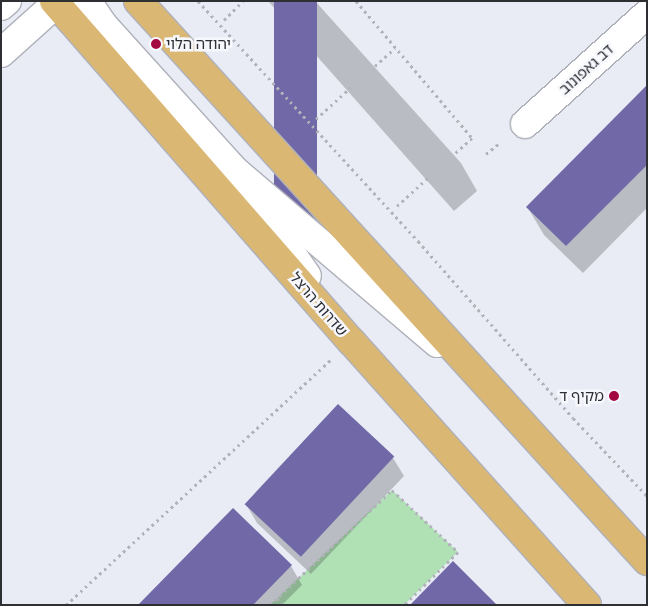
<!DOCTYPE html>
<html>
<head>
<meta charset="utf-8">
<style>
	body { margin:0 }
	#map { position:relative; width:648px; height:606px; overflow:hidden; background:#e9ebf5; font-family:"IBM Plex Sans","Noto Sans Hebrew",sans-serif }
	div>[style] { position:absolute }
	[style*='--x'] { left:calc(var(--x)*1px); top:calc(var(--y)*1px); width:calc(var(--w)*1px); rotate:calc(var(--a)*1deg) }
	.green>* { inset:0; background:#afe1b5 }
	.shadow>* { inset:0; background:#0003 }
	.building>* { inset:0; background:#7168a7; transform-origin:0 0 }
	.path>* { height:3px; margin-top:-1.5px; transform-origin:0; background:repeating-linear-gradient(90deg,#b1b2ba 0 2.5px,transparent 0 6.5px) }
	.roads { filter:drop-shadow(1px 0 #afb1ba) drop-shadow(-1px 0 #afb1ba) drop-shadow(0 1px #afb1ba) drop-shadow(0 -1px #afb1ba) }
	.minor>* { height:28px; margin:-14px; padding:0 14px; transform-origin:14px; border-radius:14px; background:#fff }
	.major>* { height:28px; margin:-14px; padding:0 14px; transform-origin:14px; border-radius:14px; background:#dab874 }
	.dots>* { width:14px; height:14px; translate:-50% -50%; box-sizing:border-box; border:2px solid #f7f8fe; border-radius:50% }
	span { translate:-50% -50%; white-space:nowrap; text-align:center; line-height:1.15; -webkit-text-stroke:5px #f7f8fe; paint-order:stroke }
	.poi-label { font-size:15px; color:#2e2f32 }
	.left { translate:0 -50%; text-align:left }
	.right { translate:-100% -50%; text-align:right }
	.street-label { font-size:15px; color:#2e2f32 }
	.frame { position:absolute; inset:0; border:2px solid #2e2f32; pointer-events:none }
</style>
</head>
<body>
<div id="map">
	<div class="green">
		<i style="clip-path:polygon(392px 490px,458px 552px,404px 605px,270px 605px)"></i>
	</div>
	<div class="shadow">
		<i style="clip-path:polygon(268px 1px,315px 1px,461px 163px,477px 191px,454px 211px)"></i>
		<i style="clip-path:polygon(647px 87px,647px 208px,583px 273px,544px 235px,528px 208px)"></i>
		<i style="clip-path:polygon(393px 458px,404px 476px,311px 574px,257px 523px,246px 504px)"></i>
		<i style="clip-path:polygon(291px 566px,302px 585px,282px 605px,141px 605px)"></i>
	</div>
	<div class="building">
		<i style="left:274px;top:1px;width:43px;height:246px"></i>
		<i style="clip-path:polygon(647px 85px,647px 165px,566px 246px,526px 207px)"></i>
		<i style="left:338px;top:404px;width:77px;height:137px;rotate:43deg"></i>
		<i style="clip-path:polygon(233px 508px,292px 565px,253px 605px,138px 605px)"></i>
		<i style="clip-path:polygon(453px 561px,497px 605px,410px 605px)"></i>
	</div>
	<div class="path">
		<i style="--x:198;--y:1;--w:326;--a:47.5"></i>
		<i style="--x:418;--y:241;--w:235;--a:48.8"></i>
		<i style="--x:573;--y:418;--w:108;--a:46.5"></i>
		<i style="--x:356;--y:1;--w:180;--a:49.7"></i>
		<i style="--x:472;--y:138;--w:24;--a:138"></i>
		<i style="--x:224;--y:20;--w:27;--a:-45"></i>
		<i style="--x:375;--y:66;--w:27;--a:-42"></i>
		<i style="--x:316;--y:119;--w:47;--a:-42.4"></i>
		<i style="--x:486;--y:154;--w:19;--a:-39"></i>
		<i style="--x:397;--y:206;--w:45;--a:-42.3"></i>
		<i style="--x:277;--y:598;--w:9;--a:49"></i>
		<i style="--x:66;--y:605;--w:361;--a:-42.8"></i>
		<i style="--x:270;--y:605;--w:168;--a:-43.3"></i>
		<i style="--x:392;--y:490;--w:91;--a:43.2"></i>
		<i style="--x:458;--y:552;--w:76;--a:135.5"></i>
	</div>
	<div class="roads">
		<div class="minor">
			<i style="--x:87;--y:1;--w:30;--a:56"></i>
			<i style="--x:104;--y:26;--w:194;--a:47.9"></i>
			<i style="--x:234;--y:170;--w:267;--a:40.4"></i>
			<i style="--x:1;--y:6;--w:8;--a:-40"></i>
			<i style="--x:1;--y:53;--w:78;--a:-41.9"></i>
			<i style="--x:525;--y:124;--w:164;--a:-42"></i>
			<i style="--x:255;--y:201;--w:91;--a:55.3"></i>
		</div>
		<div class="major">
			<i style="--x:54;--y:1;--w:451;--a:48.9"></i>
			<i style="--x:351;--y:341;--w:354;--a:48.2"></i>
			<i style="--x:138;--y:1;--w:757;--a:47.73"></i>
		</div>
	</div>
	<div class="dots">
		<i style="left:156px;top:44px;background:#a30740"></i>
		<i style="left:614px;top:396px;background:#a30740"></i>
	</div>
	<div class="poi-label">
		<span class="left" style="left:166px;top:44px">יהודה הלוי</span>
		<span class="right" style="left:604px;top:396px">מקיף ד</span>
	</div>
	<div class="street-label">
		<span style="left:586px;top:69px;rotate:-42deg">דב גאפונוב</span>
		<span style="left:319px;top:304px;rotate:49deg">שדרות הרצל</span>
	</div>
	<div class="frame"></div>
</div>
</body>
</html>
